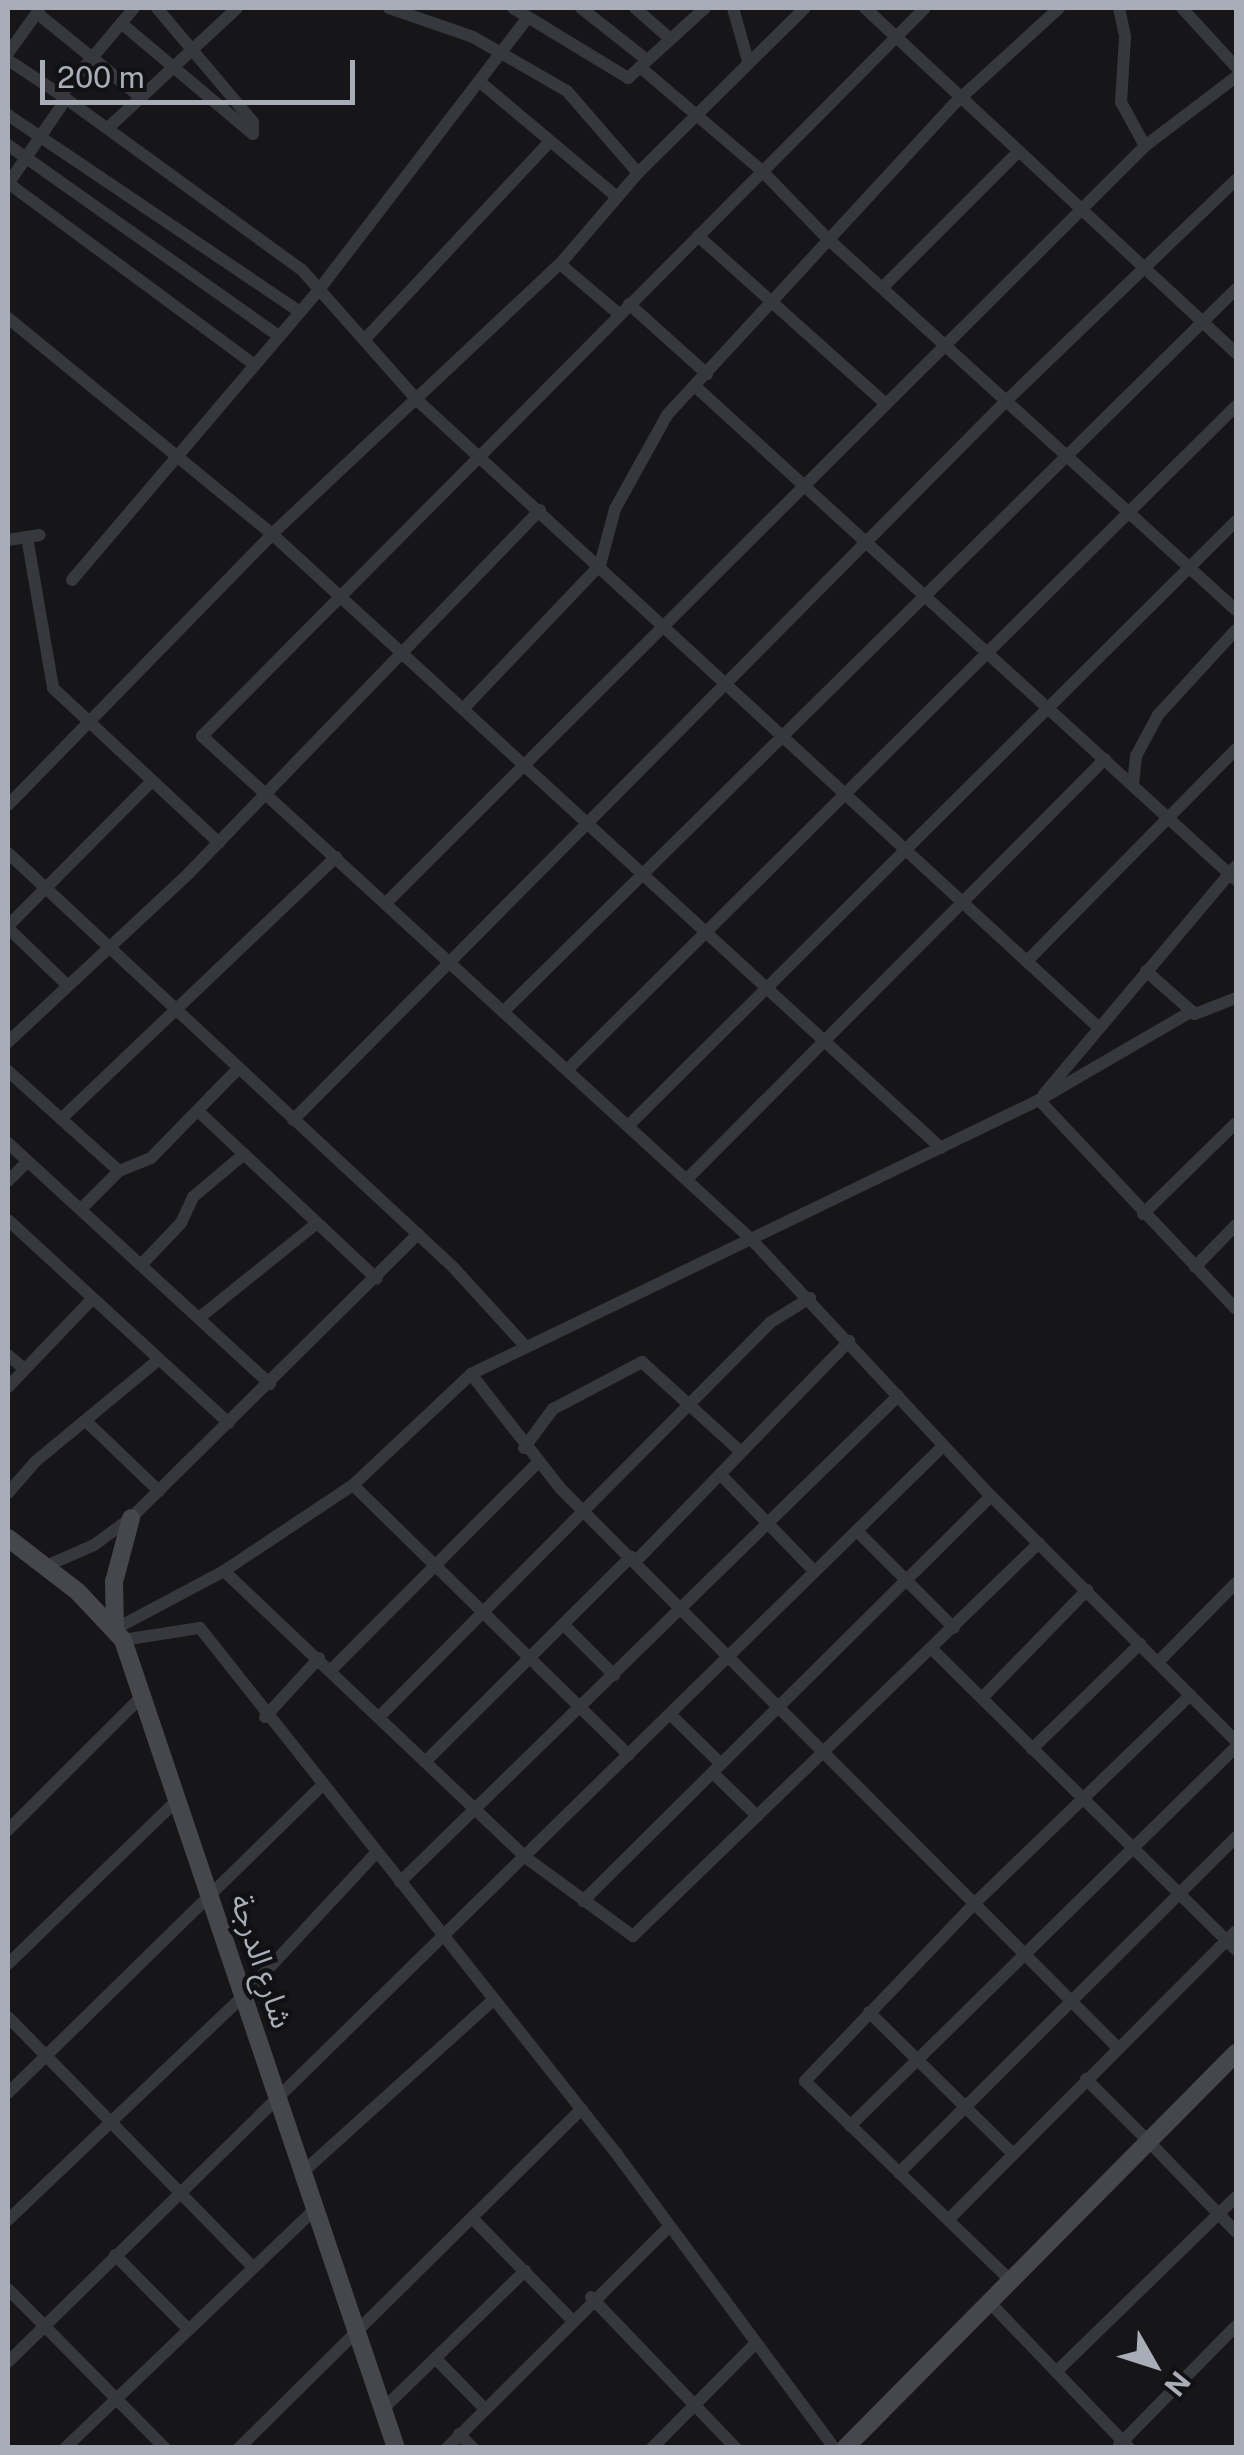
<!DOCTYPE html>
<html>
<head>
<meta charset="utf-8">
<style>
	body { margin:0 }
	#map { position:relative; width:1244px; height:2455px; overflow:hidden; background:#161618; font-family:"Public Sans","Noto Sans Arabic",sans-serif }
	div>[style] { position:absolute }
	[style*='--x'] { left:calc(var(--x)*1px); top:calc(var(--y)*1px); width:calc(var(--w)*1px); rotate:calc(var(--a)*1deg) }
	.street>* { height:12px; margin:-6px; padding:0 6px; transform-origin:6px; border-radius:6px; background:#37383d }
	.secondary>* { height:18px; margin:-9px; padding:0 9px; transform-origin:9px; border-radius:9px; background:#45474d }
	span { translate:-50% -50%; white-space:nowrap; text-align:center; line-height:1.15; -webkit-text-stroke:9px #111113; paint-order:stroke }
	.street-label { font-size:30px; color:#a8adb8 }
	.frame { position:absolute; inset:0; border:10px solid #a8adb8; pointer-events:none }
	.north { position:absolute; left:1104px; top:2315px; width:100px; height:100px; -webkit-text-stroke:8px #111113; paint-order:stroke; rotate:129deg; font-size:28px; font-weight:700; line-height:40px; text-align:center; color:#a8adb8 }
	.north::after { content:''; display:block; margin:auto; width:35px; height:45px; background:#a8adb8; clip-path:polygon(50% 0,100% 100%,50% 72%,0 100%) }
	.scale { position:absolute; left:40px; top:60px; width:315px; height:45px; box-sizing:border-box; border:5px solid #a8adb8; border-top:0; padding-left:12px; font-size:30px; line-height:35px; white-space:nowrap; color:#a8adb8; -webkit-text-stroke:8px #111113; paint-order:stroke }
</style>
</head>
<body>
<div id="map">
	<div class="street">
		<i style="--x:134;--y:8;--w:114;--a:130"></i>
		<i style="--x:61;--y:95;--w:298;--a:36"></i>
		<i style="--x:302;--y:270;--w:172;--a:48.5"></i>
		<i style="--x:416;--y:399;--w:926;--a:42.64"></i>
		<i style="--x:389;--y:8;--w:89;--a:19"></i>
		<i style="--x:473;--y:37;--w:108;--a:29.9"></i>
		<i style="--x:567;--y:91;--w:108;--a:49.1"></i>
		<i style="--x:513;--y:8;--w:135;--a:31.3"></i>
		<i style="--x:628;--y:78;--w:104;--a:-42.3"></i>
		<i style="--x:581;--y:8;--w:84;--a:38.2"></i>
		<i style="--x:635;--y:8;--w:44;--a:41.3"></i>
		<i style="--x:733;--y:8;--w:55;--a:74.2"></i>
		<i style="--x:865;--y:8;--w:507;--a:42.92"></i>
		<i style="--x:925;--y:8;--w:1026;--a:134.8"></i>
		<i style="--x:202;--y:736;--w:745;--a:42.5"></i>
		<i style="--x:751;--y:1239;--w:352;--a:47"></i>
		<i style="--x:991;--y:1496;--w:346;--a:45"></i>
		<i style="--x:1119;--y:8;--w:30;--a:78"></i>
		<i style="--x:1125;--y:37;--w:65;--a:93.5"></i>
		<i style="--x:1121;--y:102;--w:50;--a:61.4"></i>
		<i style="--x:1182;--y:8;--w:80;--a:47.5"></i>
		<i style="--x:37;--y:13;--w:130;--a:39.1"></i>
		<i style="--x:121;--y:23;--w:172;--a:40.1"></i>
		<i style="--x:253;--y:134;--w:12;--a:-90"></i>
		<i style="--x:253;--y:122;--w:149;--a:-130.1"></i>
		<i style="--x:8;--y:53;--w:53;--a:-54.2"></i>
		<i style="--x:8;--y:60;--w:64;--a:33.4"></i>
		<i style="--x:640;--y:67;--w:160;--a:40.4"></i>
		<i style="--x:762;--y:171;--w:95;--a:45.9"></i>
		<i style="--x:828;--y:239;--w:551;--a:42.28"></i>
		<i style="--x:480;--y:82;--w:179;--a:40"></i>
		<i style="--x:8;--y:115;--w:352;--a:34"></i>
		<i style="--x:108;--y:128;--w:176;--a:-42.9"></i>
		<i style="--x:8;--y:145;--w:332;--a:35.2"></i>
		<i style="--x:8;--y:183;--w:307;--a:36.4"></i>
		<i style="--x:8;--y:184;--w:103;--a:-55.7"></i>
		<i style="--x:698;--y:236;--w:252;--a:41.8"></i>
		<i style="--x:560;--y:264;--w:77;--a:40.3"></i>
		<i style="--x:883;--y:287;--w:192;--a:-45"></i>
		<i style="--x:629;--y:304;--w:105;--a:41.9"></i>
		<i style="--x:8;--y:318;--w:341;--a:39.3"></i>
		<i style="--x:272;--y:534;--w:908;--a:42.55"></i>
		<i style="--x:365;--y:339;--w:271;--a:-46.9"></i>
		<i style="--x:697;--y:388;--w:730;--a:42.39"></i>
		<i style="--x:27;--y:537;--w:153;--a:80.2"></i>
		<i style="--x:53;--y:688;--w:227;--a:43"></i>
		<i style="--x:8;--y:540;--w:32;--a:-9"></i>
		<i style="--x:72;--y:580;--w:385;--a:-49.6"></i>
		<i style="--x:321;--y:287;--w:340;--a:-52.5"></i>
		<i style="--x:463;--y:709;--w:199;--a:-46.4"></i>
		<i style="--x:600;--y:565;--w:58;--a:-75"></i>
		<i style="--x:615;--y:509;--w:107;--a:-61"></i>
		<i style="--x:667;--y:415;--w:423;--a:-47.3"></i>
		<i style="--x:954;--y:104;--w:142;--a:-42.4"></i>
		<i style="--x:1133;--y:785;--w:29;--a:-84"></i>
		<i style="--x:1136;--y:756;--w:47;--a:-61.8"></i>
		<i style="--x:1158;--y:715;--w:115;--a:-47.5"></i>
		<i style="--x:8;--y:805;--w:378;--a:-45.7"></i>
		<i style="--x:272;--y:534;--w:395;--a:-43.2"></i>
		<i style="--x:560;--y:264;--w:120;--a:-49.4"></i>
		<i style="--x:638;--y:173;--w:235;--a:-44.7"></i>
		<i style="--x:8;--y:853;--w:608;--a:42.93"></i>
		<i style="--x:453;--y:1267;--w:108;--a:47.6"></i>
		<i style="--x:386;--y:903;--w:1072;--a:-44.92"></i>
		<i style="--x:1145;--y:146;--w:114;--a:-37.2"></i>
		<i style="--x:8;--y:926;--w:204;--a:-45.2"></i>
		<i style="--x:8;--y:928;--w:82;--a:44"></i>
		<i style="--x:1029;--y:959;--w:295;--a:-45.4"></i>
		<i style="--x:1146;--y:971;--w:65;--a:41.3"></i>
		<i style="--x:1195;--y:1014;--w:44;--a:-21.3"></i>
		<i style="--x:503;--y:1012;--w:1030;--a:-44.61"></i>
		<i style="--x:8;--y:1042;--w:248;--a:-43"></i>
		<i style="--x:189;--y:873;--w:505;--a:-45.96"></i>
		<i style="--x:567;--y:1070;--w:943;--a:-44.79"></i>
		<i style="--x:8;--y:1071;--w:149;--a:42"></i>
		<i style="--x:1044;--y:1094;--w:298;--a:-49.9"></i>
		<i style="--x:1039;--y:1100;--w:287;--a:46.7"></i>
		<i style="--x:198;--y:1111;--w:245;--a:43.2"></i>
		<i style="--x:61;--y:1119;--w:380;--a:-43.6"></i>
		<i style="--x:293;--y:1120;--w:1013;--a:-45.24"></i>
		<i style="--x:1006;--y:401;--w:319;--a:-43.9"></i>
		<i style="--x:630;--y:1124;--w:855;--a:-44.86"></i>
		<i style="--x:8;--y:1143;--w:356;--a:42.6"></i>
		<i style="--x:688;--y:1178;--w:591;--a:-45.14"></i>
		<i style="--x:8;--y:1181;--w:28;--a:-45"></i>
		<i style="--x:81;--y:1209;--w:54;--a:-45"></i>
		<i style="--x:119;--y:1171;--w:35;--a:-22"></i>
		<i style="--x:151;--y:1158;--w:124;--a:-45.7"></i>
		<i style="--x:1143;--y:1214;--w:130;--a:-44.4"></i>
		<i style="--x:8;--y:1220;--w:300;--a:42.6"></i>
		<i style="--x:141;--y:1265;--w:58;--a:-46.4"></i>
		<i style="--x:181;--y:1223;--w:29;--a:-65"></i>
		<i style="--x:193;--y:1197;--w:67;--a:-40.1"></i>
		<i style="--x:1195;--y:1267;--w:59;--a:-45.7"></i>
		<i style="--x:199;--y:1318;--w:151;--a:-38.8"></i>
		<i style="--x:8;--y:1355;--w:21;--a:41"></i>
		<i style="--x:471;--y:1374;--w:146;--a:52"></i>
		<i style="--x:561;--y:1489;--w:788;--a:45.1"></i>
		<i style="--x:8;--y:1387;--w:122;--a:-46.3"></i>
		<i style="--x:87;--y:1422;--w:100;--a:43.8"></i>
		<i style="--x:524;--y:1448;--w:49;--a:-53.4"></i>
		<i style="--x:553;--y:1409;--w:101;--a:-27.8"></i>
		<i style="--x:642;--y:1362;--w:134;--a:42.3"></i>
		<i style="--x:720;--y:1474;--w:136;--a:45.9"></i>
		<i style="--x:353;--y:1485;--w:386;--a:44.4"></i>
		<i style="--x:8;--y:1493;--w:43;--a:-48.8"></i>
		<i style="--x:36;--y:1461;--w:158;--a:-39.6"></i>
		<i style="--x:857;--y:1531;--w:137;--a:45"></i>
		<i style="--x:635;--y:1562;--w:308;--a:-45.9"></i>
		<i style="--x:46;--y:1566;--w:52;--a:-23.6"></i>
		<i style="--x:94;--y:1545;--w:46;--a:-36.1"></i>
		<i style="--x:131;--y:1518;--w:404;--a:-44.7"></i>
		<i style="--x:224;--y:1571;--w:415;--a:43.5"></i>
		<i style="--x:525;--y:1857;--w:134;--a:36.2"></i>
		<i style="--x:633;--y:1936;--w:565;--a:-44.07"></i>
		<i style="--x:564;--y:1625;--w:71;--a:45"></i>
		<i style="--x:115;--y:1629;--w:123;--a:-28"></i>
		<i style="--x:224;--y:1571;--w:155;--a:-33.7"></i>
		<i style="--x:353;--y:1485;--w:162;--a:-43.2"></i>
		<i style="--x:471;--y:1374;--w:631;--a:-25.75"></i>
		<i style="--x:1039;--y:1100;--w:177;--a:-30.2"></i>
		<i style="--x:123;--y:1640;--w:78;--a:-8.9"></i>
		<i style="--x:200;--y:1628;--w:670;--a:51.61"></i>
		<i style="--x:616;--y:2153;--w:367;--a:53.5"></i>
		<i style="--x:932;--y:1649;--w:428;--a:44.7"></i>
		<i style="--x:1158;--y:1662;--w:111;--a:-45.4"></i>
		<i style="--x:331;--y:1670;--w:292;--a:-45.1"></i>
		<i style="--x:982;--y:1698;--w:151;--a:-45.8"></i>
		<i style="--x:671;--y:1715;--w:70;--a:44.4"></i>
		<i style="--x:265;--y:1717;--w:80;--a:-47.5"></i>
		<i style="--x:379;--y:1717;--w:556;--a:-45.22"></i>
		<i style="--x:771;--y:1322;--w:46;--a:-31.6"></i>
		<i style="--x:1032;--y:1749;--w:151;--a:-44.2"></i>
		<i style="--x:425;--y:1762;--w:291;--a:-44.9"></i>
		<i style="--x:713;--y:1773;--w:62;--a:44.3"></i>
		<i style="--x:8;--y:1830;--w:190;--a:-45"></i>
		<i style="--x:400;--y:1882;--w:696;--a:-44.3"></i>
		<i style="--x:583;--y:1901;--w:575;--a:-44.79"></i>
		<i style="--x:8;--y:1964;--w:235;--a:-44.1"></i>
		<i style="--x:869;--y:2012;--w:199;--a:44.6"></i>
		<i style="--x:8;--y:2017;--w:349;--a:45.6"></i>
		<i style="--x:1086;--y:2079;--w:85;--a:45"></i>
		<i style="--x:8;--y:2093;--w:438;--a:-44.4"></i>
		<i style="--x:850;--y:2126;--w:541;--a:-44.48"></i>
		<i style="--x:1154;--y:2147;--w:118;--a:46"></i>
		<i style="--x:304;--y:2171;--w:255;--a:-42.1"></i>
		<i style="--x:899;--y:2173;--w:476;--a:-44.9"></i>
		<i style="--x:949;--y:2219;--w:407;--a:-45.1"></i>
		<i style="--x:8;--y:2220;--w:326;--a:-43.6"></i>
		<i style="--x:244;--y:1995;--w:194;--a:-47.1"></i>
		<i style="--x:474;--y:2220;--w:137;--a:45.6"></i>
		<i style="--x:115;--y:2255;--w:104;--a:45.4"></i>
		<i style="--x:1008;--y:2278;--w:283;--a:-135.9"></i>
		<i style="--x:805;--y:2081;--w:248;--a:-46.3"></i>
		<i style="--x:976;--y:1902;--w:298;--a:-44"></i>
		<i style="--x:8;--y:2289;--w:223;--a:45.4"></i>
		<i style="--x:591;--y:2297;--w:209;--a:46.2"></i>
		<i style="--x:994;--y:2307;--w:195;--a:46.2"></i>
		<i style="--x:436;--y:2359;--w:67;--a:45.6"></i>
		<i style="--x:8;--y:2362;--w:1309;--a:-44.41"></i>
		<i style="--x:1056;--y:2372;--w:251;--a:-44.2"></i>
		<i style="--x:384;--y:2408;--w:197;--a:-44.2"></i>
		<i style="--x:459;--y:2434;--w:20;--a:45"></i>
		<i style="--x:1119;--y:2445;--w:167;--a:-45.5"></i>
		<i style="--x:65;--y:2448;--w:347;--a:-43.7"></i>
		<i style="--x:239;--y:2448;--w:482;--a:-44.7"></i>
		<i style="--x:447;--y:2448;--w:313;--a:-44.9"></i>
		<i style="--x:652;--y:2448;--w:145;--a:-45.3"></i>
	</div>
	<div class="secondary">
		<i style="--x:8;--y:1538;--w:88;--a:37.6"></i>
		<i style="--x:78;--y:1592;--w:66;--a:46.8"></i>
		<i style="--x:123;--y:1640;--w:853;--a:71.33"></i>
		<i style="--x:115;--y:1629;--w:47;--a:-91.2"></i>
		<i style="--x:114;--y:1582;--w:66;--a:-75.1"></i>
		<i style="--x:845;--y:2448;--w:556;--a:-45.29"></i>
	</div>
	<div class="street-label">
		<span style="left:262px;top:1961px;rotate:72deg">شارع الدرجة</span>
	</div>
	<div class="frame"></div>
	<div class="north">N</div>
	<div class="scale">200 m</div>
</div>
</body>
</html>
